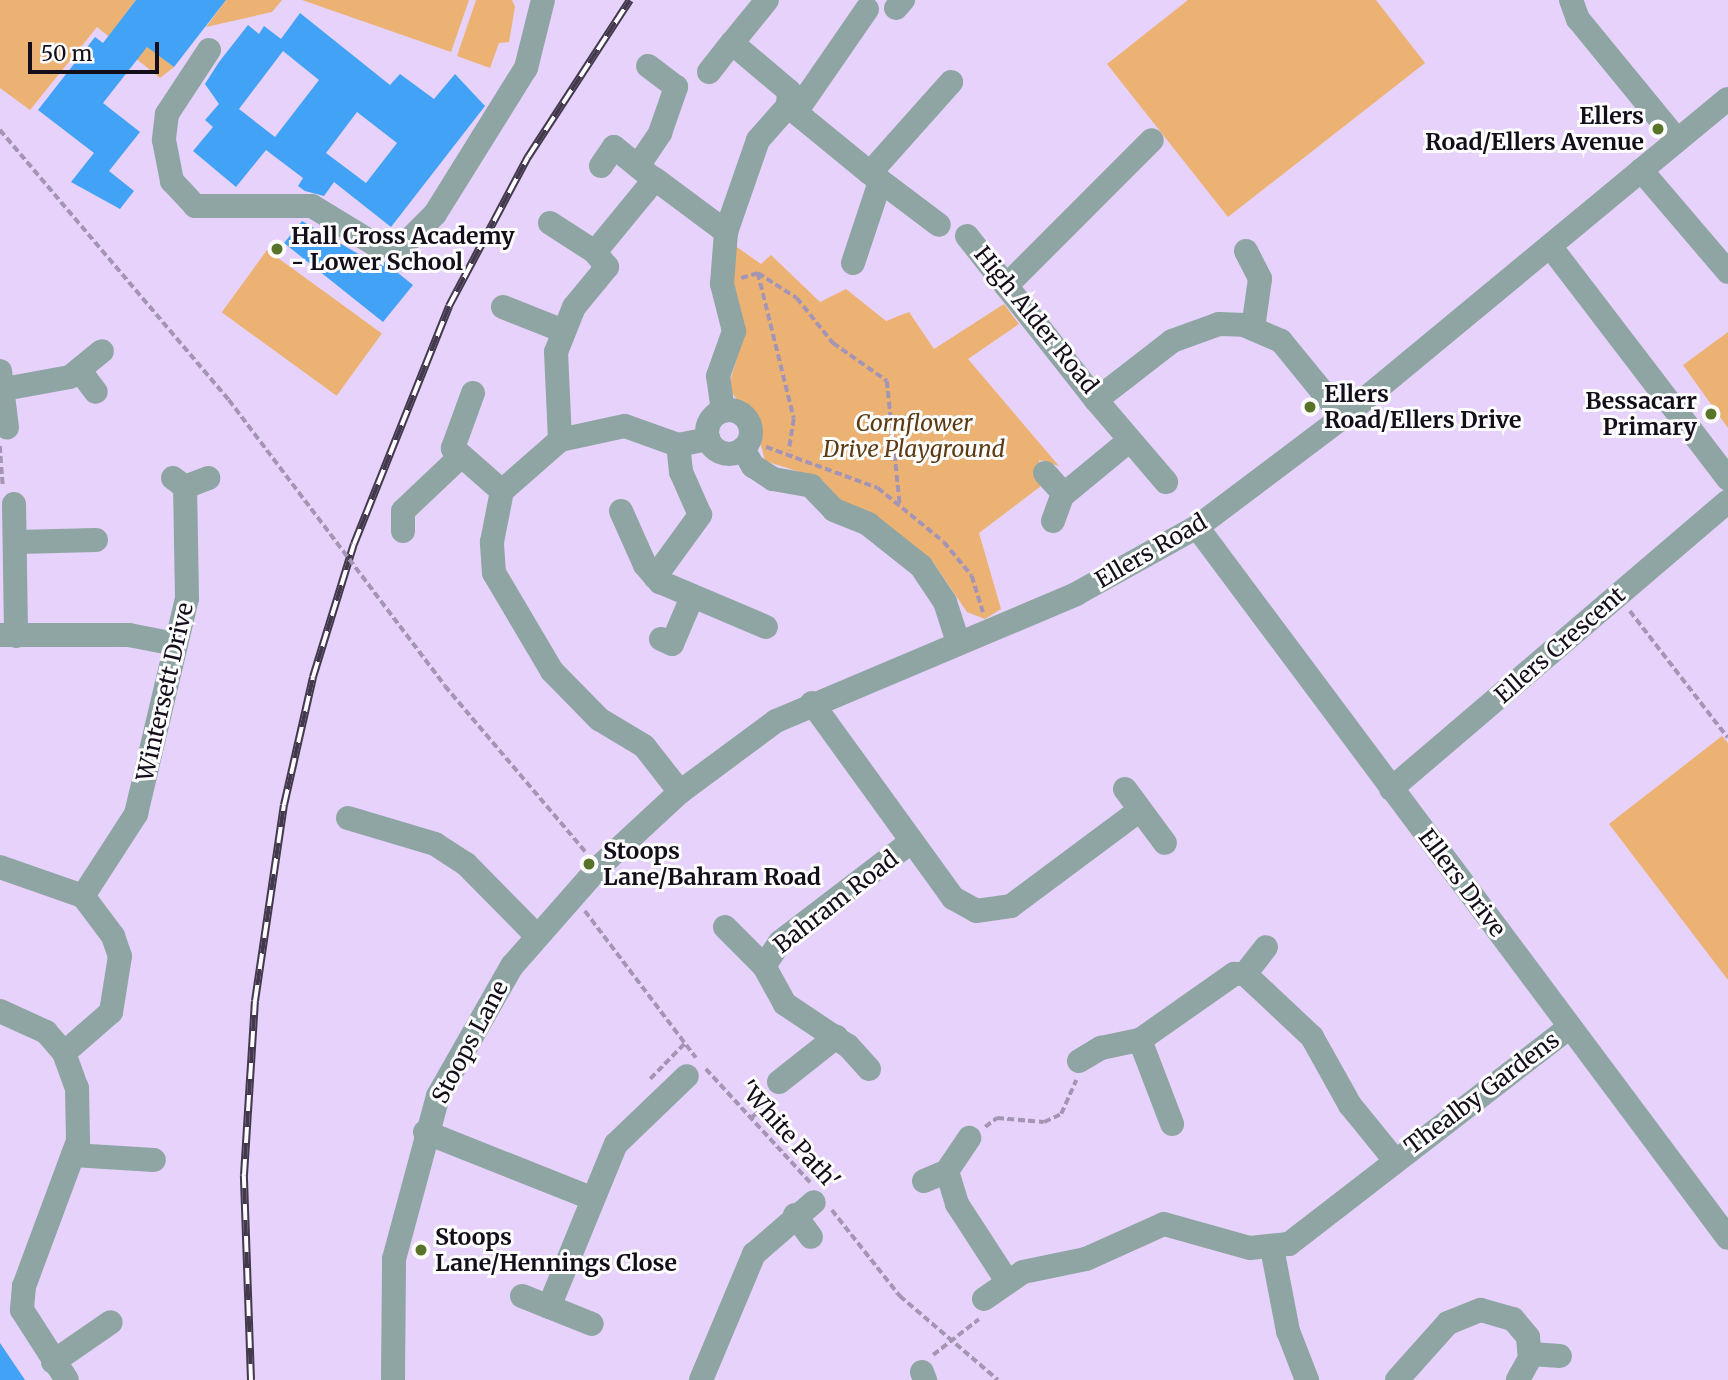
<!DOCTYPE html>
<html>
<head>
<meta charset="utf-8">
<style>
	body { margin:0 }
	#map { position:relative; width:1728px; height:1380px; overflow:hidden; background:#e6d2fa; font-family:Merriweather,serif }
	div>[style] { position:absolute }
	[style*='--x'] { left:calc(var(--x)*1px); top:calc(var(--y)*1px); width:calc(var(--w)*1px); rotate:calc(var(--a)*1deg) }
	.green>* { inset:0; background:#ecb274; transform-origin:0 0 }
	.building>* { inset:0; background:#42a3f6 }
	.path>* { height:3.5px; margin-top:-1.75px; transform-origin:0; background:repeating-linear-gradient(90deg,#a595b5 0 7px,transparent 0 10.5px) }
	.minor>* { height:24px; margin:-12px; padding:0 12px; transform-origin:12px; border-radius:12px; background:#8ea5a3 }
	.minor>.ring { margin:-12px; padding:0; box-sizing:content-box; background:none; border:24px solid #8ea5a3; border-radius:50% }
	.rail>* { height:8px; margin-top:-4px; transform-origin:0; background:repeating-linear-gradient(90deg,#fdfdfd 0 16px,#43394c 0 32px); box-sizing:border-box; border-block:2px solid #43394c }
	.path-bridge>* { height:3.5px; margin-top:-1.75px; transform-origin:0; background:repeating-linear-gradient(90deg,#a595b5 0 7px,transparent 0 10.5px) }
	.dots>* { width:19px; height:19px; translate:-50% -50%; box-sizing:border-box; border:4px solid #fdfdfd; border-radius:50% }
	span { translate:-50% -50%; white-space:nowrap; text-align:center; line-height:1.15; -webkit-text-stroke:6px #fdfdfd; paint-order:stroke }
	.poi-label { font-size:23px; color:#140d1a; font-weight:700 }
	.right { translate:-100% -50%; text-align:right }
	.left { translate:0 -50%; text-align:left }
	.street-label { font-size:23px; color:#140d1a }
	.park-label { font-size:23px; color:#5d3b12; font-style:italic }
	.scale { position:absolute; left:28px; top:42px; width:131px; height:32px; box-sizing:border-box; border:4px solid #140d1a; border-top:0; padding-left:9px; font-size:21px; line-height:24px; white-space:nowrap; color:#140d1a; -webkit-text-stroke:5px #fdfdfd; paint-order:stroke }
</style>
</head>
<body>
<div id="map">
	<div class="green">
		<i style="clip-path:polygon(0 0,136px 0,118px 24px,174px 67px,160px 78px,97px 27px,30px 110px,0 88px)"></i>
		<i style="clip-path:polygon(226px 0,282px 0,272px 12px,206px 27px)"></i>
		<i style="clip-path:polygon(302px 0,469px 0,451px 52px)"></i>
		<i style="clip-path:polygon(476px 0,512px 0,515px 7px,509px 42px,499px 43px,490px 68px,457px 56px)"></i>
		<i style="clip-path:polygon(1188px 0,1376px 0,1425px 63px,1228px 217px,1107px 64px)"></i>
		<i style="clip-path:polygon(734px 245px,761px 264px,771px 255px,820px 302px,846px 289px,886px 321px,909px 312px,934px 349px,1004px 304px,1019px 324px,968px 359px,1059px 466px,1039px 460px,1041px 486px,979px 533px,1001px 609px,985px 619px,967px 612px,932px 561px,842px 502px,819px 478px,765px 461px,755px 422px,728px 388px,743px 338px,733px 291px)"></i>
		<i style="left:267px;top:250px;width:142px;height:77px;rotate:36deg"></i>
		<i style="clip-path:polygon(1728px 332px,1728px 428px,1683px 365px)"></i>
		<i style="clip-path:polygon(1722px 736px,1728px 743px,1728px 980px,1609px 824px)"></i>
	</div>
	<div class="building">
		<i style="clip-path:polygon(136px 0,226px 0,174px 67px,147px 47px,103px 103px,140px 132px,109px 171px,134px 191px,120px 209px,71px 182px,94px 153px,38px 110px,95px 37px,103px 43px)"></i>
		<i style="clip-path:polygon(evenodd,300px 13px,390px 85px,400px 74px,434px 99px,455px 74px,485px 106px,391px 227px,334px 182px,324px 196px,305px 191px,298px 186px,303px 178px,266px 150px,236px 187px,193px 151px,213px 127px,205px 120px,219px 104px,205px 84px,219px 62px,248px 25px,259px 34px,264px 26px,281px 39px,300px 13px,283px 51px,319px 80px,275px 137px,239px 109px,283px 51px,300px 13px,357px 112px,397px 143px,366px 183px,326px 153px,357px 112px)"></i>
		<i style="clip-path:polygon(302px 221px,379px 266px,383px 261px,413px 285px,383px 322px,284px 243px)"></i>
		<i style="clip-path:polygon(0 1343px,25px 1380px,0 1380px)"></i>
	</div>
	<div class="path">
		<i style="--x:0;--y:130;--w:354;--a:49.7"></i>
		<i style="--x:758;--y:273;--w:150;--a:76.1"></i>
		<i style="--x:794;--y:419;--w:32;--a:99"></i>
		<i style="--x:741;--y:278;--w:18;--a:-16"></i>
		<i style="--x:758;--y:273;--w:46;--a:32.7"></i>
		<i style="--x:797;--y:298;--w:58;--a:51.3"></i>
		<i style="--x:833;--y:343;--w:66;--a:35.1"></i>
		<i style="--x:887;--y:381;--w:125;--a:84"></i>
		<i style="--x:0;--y:446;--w:41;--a:85.8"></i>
		<i style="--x:766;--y:447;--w:119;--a:20.1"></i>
		<i style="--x:878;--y:488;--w:85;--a:39.3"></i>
		<i style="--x:944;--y:542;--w:44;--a:50.5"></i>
		<i style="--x:972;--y:576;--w:38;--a:73"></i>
		<i style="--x:1630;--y:611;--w:160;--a:52.3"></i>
		<i style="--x:445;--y:686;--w:218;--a:49.7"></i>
		<i style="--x:585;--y:911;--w:184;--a:52.9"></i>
		<i style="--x:706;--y:1069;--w:154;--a:47.4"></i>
		<i style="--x:650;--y:1079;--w:49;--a:-45.8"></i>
		<i style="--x:752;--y:1117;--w:26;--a:-37"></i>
		<i style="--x:985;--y:1127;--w:15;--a:-37"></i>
		<i style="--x:997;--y:1118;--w:47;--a:4.9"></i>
		<i style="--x:1044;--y:1122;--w:19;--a:-25"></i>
		<i style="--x:1061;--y:1114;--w:37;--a:-66"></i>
		<i style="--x:832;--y:1210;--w:110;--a:51.7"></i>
		<i style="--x:900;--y:1296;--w:129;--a:40.6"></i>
		<i style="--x:933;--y:1355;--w:58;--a:-38"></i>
	</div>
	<div class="minor">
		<i style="--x:767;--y:0;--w:55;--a:129.1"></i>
		<i style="--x:732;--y:43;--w:75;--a:40.1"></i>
		<i style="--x:789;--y:91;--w:15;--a:94"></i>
		<i style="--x:1571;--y:0;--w:20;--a:70"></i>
		<i style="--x:1578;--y:19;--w:156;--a:50.7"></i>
		<i style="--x:896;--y:8;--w:11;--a:-49"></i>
		<i style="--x:209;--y:50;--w:77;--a:123.3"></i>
		<i style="--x:167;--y:114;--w:26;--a:97"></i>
		<i style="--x:164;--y:140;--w:42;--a:79"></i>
		<i style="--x:172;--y:181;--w:34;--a:47"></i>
		<i style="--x:195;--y:206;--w:117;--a:0"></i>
		<i style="--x:312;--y:206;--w:75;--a:31.4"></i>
		<i style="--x:376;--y:245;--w:26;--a:4"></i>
		<i style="--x:402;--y:247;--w:47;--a:-45"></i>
		<i style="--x:435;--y:214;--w:172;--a:-58.1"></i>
		<i style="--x:526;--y:68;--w:70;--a:-76"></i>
		<i style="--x:709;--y:72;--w:37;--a:-52"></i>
		<i style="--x:788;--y:106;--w:106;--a:39.3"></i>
		<i style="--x:870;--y:173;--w:122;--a:-48.3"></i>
		<i style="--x:796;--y:112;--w:125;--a:-55.4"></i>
		<i style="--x:601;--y:166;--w:23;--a:-56"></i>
		<i style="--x:614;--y:147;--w:48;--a:39"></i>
		<i style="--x:638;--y:166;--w:40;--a:-56"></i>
		<i style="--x:660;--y:133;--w:49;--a:-70.8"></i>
		<i style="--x:676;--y:87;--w:35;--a:-143"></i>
		<i style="--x:1641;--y:170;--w:134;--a:49.5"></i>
		<i style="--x:870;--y:173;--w:86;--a:37"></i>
		<i style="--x:550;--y:223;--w:54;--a:32.8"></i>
		<i style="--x:967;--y:236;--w:209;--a:51.8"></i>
		<i style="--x:1096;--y:400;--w:96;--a:-37.8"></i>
		<i style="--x:1172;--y:341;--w:50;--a:-19.9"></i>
		<i style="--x:1219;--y:324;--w:25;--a:2"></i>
		<i style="--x:1244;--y:325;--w:40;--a:23.4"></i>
		<i style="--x:1281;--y:341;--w:98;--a:50.8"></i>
		<i style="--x:1550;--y:246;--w:293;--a:52.6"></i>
		<i style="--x:1246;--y:251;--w:31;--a:63"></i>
		<i style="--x:1260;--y:279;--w:49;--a:98.1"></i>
		<i style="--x:853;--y:263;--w:85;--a:-71.6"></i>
		<i style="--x:1006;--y:286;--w:206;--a:-45"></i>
		<i style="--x:503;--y:307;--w:62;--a:21.6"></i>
		<i style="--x:0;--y:371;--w:57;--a:83"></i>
		<i style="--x:80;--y:371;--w:26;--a:53"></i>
		<i style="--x:4;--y:389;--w:67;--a:-10.3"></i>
		<i style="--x:70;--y:377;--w:41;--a:-39.1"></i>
		<i style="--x:473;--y:393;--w:59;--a:110"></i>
		<i style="--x:453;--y:448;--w:65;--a:41.3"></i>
		<i style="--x:1096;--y:400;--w:108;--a:49.5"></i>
		<i class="ring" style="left:707px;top:410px;width:20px;height:20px"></i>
		<i style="--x:723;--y:411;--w:35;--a:-98"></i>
		<i style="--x:718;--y:376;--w:48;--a:-70.4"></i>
		<i style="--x:734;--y:331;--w:49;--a:-104.3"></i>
		<i style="--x:722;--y:284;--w:52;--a:-85.6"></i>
		<i style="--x:726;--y:232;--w:97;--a:-70.8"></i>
		<i style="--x:758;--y:140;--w:45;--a:-48.6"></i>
		<i style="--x:560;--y:440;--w:88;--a:-92.6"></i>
		<i style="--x:556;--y:352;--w:48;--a:-68.2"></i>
		<i style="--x:574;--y:307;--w:52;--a:-50.5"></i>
		<i style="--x:607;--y:267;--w:19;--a:-129"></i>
		<i style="--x:595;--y:252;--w:94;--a:-50.6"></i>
		<i style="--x:655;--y:179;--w:89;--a:36.7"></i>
		<i style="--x:743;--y:449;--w:20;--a:60"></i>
		<i style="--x:753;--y:466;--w:24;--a:33"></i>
		<i style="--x:773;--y:479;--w:39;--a:10"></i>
		<i style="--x:811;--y:486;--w:33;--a:46"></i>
		<i style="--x:834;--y:510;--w:37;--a:22"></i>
		<i style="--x:868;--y:524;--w:68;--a:38.4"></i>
		<i style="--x:921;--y:566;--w:43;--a:56.3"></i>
		<i style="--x:945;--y:602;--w:42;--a:72"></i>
		<i style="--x:1045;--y:473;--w:28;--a:48"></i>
		<i style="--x:185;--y:487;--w:25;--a:-21"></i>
		<i style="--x:14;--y:504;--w:132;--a:89.1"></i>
		<i style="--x:621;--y:511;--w:59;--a:66"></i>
		<i style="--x:645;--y:565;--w:23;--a:49"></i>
		<i style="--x:660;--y:582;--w:115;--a:23"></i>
		<i style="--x:1053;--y:521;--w:27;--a:-70"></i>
		<i style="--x:1062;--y:496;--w:88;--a:-39.5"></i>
		<i style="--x:1197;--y:527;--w:887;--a:53.25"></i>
		<i style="--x:403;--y:531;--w:20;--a:-90"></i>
		<i style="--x:403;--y:511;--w:80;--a:-43.5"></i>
		<i style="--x:18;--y:542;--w:78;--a:-1.5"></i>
		<i style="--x:655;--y:577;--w:77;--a:-54"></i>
		<i style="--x:700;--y:515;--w:47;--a:-113.8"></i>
		<i style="--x:681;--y:472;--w:27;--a:-96"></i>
		<i style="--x:0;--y:635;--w:129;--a:0"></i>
		<i style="--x:129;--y:635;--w:47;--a:11.1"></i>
		<i style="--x:661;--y:639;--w:12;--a:24"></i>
		<i style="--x:672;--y:644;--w:51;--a:-66.9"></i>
		<i style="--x:812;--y:703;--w:241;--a:54.1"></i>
		<i style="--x:953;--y:898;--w:26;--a:29"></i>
		<i style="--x:976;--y:911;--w:35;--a:-8"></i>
		<i style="--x:1011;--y:906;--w:161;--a:-36.7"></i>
		<i style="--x:1125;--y:789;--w:67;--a:53.5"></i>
		<i style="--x:1391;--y:789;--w:443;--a:-40.5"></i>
		<i style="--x:680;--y:792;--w:58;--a:-128"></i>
		<i style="--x:644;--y:746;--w:52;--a:-149"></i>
		<i style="--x:599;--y:719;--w:67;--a:-134.4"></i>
		<i style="--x:552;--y:671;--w:114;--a:-120.6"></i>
		<i style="--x:494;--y:573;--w:31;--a:-94"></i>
		<i style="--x:492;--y:542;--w:52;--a:-78.9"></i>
		<i style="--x:502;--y:491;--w:77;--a:-41.3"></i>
		<i style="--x:560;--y:440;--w:66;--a:-12.2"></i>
		<i style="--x:625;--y:426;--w:56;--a:19.7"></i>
		<i style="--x:678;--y:445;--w:31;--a:-11"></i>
		<i style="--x:348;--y:818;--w:91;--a:16.6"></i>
		<i style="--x:435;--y:844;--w:37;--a:33"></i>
		<i style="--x:466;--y:864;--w:100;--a:45.4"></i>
		<i style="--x:0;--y:867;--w:88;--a:19.3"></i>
		<i style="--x:83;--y:896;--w:50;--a:53.1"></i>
		<i style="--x:113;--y:936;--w:21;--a:71"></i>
		<i style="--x:120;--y:956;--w:57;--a:99.1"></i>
		<i style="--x:111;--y:1012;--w:62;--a:138.9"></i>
		<i style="--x:83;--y:896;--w:98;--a:-57.1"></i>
		<i style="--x:136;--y:814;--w:222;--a:-76.7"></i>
		<i style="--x:187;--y:598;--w:111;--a:-91"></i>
		<i style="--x:185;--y:487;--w:15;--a:-143"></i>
		<i style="--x:725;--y:927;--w:55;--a:45"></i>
		<i style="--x:1245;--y:974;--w:34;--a:-52"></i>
		<i style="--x:0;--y:1011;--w:51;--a:24.5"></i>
		<i style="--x:46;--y:1032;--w:28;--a:49"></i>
		<i style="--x:64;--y:1053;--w:37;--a:70"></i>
		<i style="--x:77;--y:1088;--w:53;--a:88.9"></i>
		<i style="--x:78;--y:1141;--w:155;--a:110.4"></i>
		<i style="--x:24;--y:1286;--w:24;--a:95"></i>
		<i style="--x:22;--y:1310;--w:83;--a:57.3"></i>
		<i style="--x:1140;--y:1040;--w:90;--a:69.1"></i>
		<i style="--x:1079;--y:1061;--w:26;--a:-31"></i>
		<i style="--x:1101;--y:1048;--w:40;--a:-12"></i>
		<i style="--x:1140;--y:1040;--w:115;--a:-35.1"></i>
		<i style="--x:1234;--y:974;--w:11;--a:0"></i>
		<i style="--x:1245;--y:974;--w:92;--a:43.2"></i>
		<i style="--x:1312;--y:1037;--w:78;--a:60.8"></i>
		<i style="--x:1350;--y:1105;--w:68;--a:50.9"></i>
		<i style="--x:869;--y:1069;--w:31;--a:-132"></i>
		<i style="--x:848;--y:1046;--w:76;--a:-146.3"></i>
		<i style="--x:785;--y:1004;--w:43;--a:-118.9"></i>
		<i style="--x:764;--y:966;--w:29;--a:-56"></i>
		<i style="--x:780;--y:942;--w:166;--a:-37.4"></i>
		<i style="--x:779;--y:1082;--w:73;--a:-38.3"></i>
		<i style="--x:425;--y:1132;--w:179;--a:21.7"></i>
		<i style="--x:73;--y:1155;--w:81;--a:3.5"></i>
		<i style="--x:947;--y:1171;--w:40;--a:-56"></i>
		<i style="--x:924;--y:1181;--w:25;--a:-23"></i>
		<i style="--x:947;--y:1171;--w:34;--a:73"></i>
		<i style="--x:957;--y:1204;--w:92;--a:57"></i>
		<i style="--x:795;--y:1215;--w:27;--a:54"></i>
		<i style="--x:1272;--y:1248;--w:85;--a:79.1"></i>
		<i style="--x:1288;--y:1331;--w:53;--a:68.8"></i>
		<i style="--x:522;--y:1296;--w:75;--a:21.8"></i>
		<i style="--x:984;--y:1299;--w:47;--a:-34.7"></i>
		<i style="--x:1023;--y:1272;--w:64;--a:-11.7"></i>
		<i style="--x:1086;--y:1259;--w:85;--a:-24.2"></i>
		<i style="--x:1164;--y:1224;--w:89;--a:15.6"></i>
		<i style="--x:1250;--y:1248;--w:39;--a:-6"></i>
		<i style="--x:1289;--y:1244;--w:355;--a:-37.7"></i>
		<i style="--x:549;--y:1307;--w:176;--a:-67.7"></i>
		<i style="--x:616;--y:1144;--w:98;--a:-43.8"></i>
		<i style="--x:1531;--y:1354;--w:29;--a:4"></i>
		<i style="--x:53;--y:1362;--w:70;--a:-34.6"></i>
		<i style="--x:922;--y:1372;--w:9;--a:69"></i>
		<i style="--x:393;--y:1380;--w:121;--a:-89.5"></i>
		<i style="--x:394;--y:1259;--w:169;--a:-74.9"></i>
		<i style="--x:438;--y:1096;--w:150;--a:-60.4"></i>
		<i style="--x:512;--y:966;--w:132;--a:-48.7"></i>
		<i style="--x:599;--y:867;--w:110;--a:-42.8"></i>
		<i style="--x:680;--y:792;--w:119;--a:-36.5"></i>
		<i style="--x:776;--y:721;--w:326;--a:-22.9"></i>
		<i style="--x:1076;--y:594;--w:138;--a:-29"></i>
		<i style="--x:1197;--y:527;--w:183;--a:-37"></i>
		<i style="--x:1343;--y:417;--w:499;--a:-39.6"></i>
		<i style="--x:701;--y:1380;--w:137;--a:-67.2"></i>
		<i style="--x:754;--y:1254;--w:79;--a:-40.9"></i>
		<i style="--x:1397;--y:1380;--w:76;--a:-48.2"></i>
		<i style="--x:1448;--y:1323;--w:35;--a:-22"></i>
		<i style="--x:1481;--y:1310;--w:33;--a:16"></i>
		<i style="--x:1513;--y:1319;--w:23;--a:50"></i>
		<i style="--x:1528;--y:1337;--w:21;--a:85"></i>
		<i style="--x:1530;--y:1358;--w:25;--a:119"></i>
	</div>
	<div class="rail">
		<i style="--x:251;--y:1380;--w:205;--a:-92"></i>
		<i style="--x:244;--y:1175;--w:174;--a:-86.4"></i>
		<i style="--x:255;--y:1001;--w:198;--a:-81.6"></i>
		<i style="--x:284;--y:805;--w:131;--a:-77.2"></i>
		<i style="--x:313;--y:677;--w:139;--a:-72.9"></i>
		<i style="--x:354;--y:544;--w:256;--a:-68.2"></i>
		<i style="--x:449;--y:306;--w:169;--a:-62.1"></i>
		<i style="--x:528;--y:157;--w:187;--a:-57"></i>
	</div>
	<div class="path-bridge">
		<i style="--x:229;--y:400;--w:358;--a:52.9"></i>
	</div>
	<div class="dots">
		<i style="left:1658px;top:129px;background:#577428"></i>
		<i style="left:277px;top:249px;background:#577428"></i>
		<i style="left:1310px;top:407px;background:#577428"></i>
		<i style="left:1711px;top:414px;background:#577428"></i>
		<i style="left:589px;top:864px;background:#577428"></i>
		<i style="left:421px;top:1250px;background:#577428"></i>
	</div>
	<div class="poi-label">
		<span class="right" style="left:1644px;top:129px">Ellers<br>Road/Ellers Avenue</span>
		<span class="left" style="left:291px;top:249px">Hall Cross Academy<br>- Lower School</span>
		<span class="left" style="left:1324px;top:407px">Ellers<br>Road/Ellers Drive</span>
		<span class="right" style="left:1697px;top:414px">Bessacarr<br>Primary</span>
		<span class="left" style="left:603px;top:864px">Stoops<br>Lane/Bahram Road</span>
		<span class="left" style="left:435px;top:1250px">Stoops<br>Lane/Hennings Close</span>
	</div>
	<div class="street-label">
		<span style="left:1036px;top:320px;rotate:51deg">High Alder Road</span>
		<span style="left:1151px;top:551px;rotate:-30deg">Ellers Road</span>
		<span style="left:1560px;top:645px;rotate:-41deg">Ellers Crescent</span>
		<span style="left:165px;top:692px;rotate:-77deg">Wintersett Drive</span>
		<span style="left:1462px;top:883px;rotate:53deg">Ellers Drive</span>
		<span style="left:836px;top:902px;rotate:-38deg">Bahram Road</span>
		<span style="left:470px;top:1042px;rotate:-62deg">Stoops Lane</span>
		<span style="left:1482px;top:1093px;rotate:-37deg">Thealby Gardens</span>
		<span style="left:789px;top:1135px;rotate:48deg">'White Path'</span>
	</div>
	<div class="park-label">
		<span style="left:914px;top:436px">Cornflower<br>Drive Playground</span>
	</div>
	<div class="scale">50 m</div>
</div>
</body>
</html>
